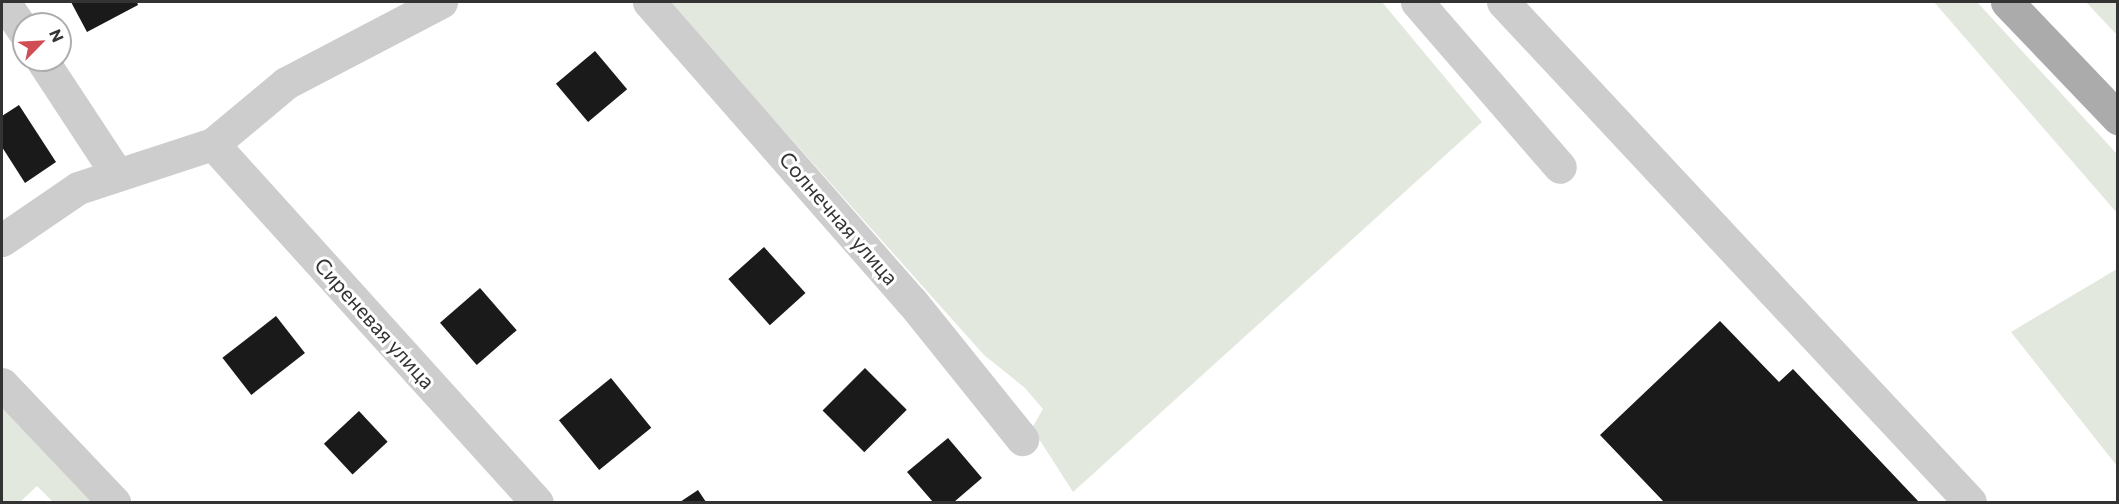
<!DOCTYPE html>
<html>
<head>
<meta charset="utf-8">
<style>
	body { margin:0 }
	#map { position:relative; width:2119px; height:504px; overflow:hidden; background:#fff; font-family:Commissioner,sans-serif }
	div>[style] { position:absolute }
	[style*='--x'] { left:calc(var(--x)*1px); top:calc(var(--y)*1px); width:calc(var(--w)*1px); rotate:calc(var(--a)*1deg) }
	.green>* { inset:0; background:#e2e8dd }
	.building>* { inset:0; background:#1a1a1a; transform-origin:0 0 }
	.minor>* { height:33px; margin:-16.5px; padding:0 16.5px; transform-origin:16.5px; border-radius:16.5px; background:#cdcdcd }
	.major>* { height:33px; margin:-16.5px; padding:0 16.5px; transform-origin:16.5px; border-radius:16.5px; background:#ababab }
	span { translate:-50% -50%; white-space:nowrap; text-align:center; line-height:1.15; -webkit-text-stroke:6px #fff; paint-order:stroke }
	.street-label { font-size:21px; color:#333 }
	.frame { position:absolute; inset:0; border:3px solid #333; pointer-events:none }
	.north { position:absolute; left:12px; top:12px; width:60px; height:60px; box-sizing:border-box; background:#fff; border:2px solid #adadad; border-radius:50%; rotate:66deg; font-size:16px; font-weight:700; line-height:24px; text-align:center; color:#333 }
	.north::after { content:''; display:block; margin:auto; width:21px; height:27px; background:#d14d56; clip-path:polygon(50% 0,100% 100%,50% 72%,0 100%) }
</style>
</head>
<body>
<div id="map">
	<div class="green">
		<i style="clip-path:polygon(669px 2px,1382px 2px,1482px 122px,1073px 492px,1032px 428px,1043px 409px,1025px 388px,984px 355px)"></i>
		<i style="clip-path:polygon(1934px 2px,1977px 2px,2117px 154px,2117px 213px)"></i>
		<i style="clip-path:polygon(2086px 2px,2117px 2px,2117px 35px)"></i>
		<i style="clip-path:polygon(2117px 269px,2117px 466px,2011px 332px)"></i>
		<i style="clip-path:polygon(2px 403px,96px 502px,53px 502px,37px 486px,20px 502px,2px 502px)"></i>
	</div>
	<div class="building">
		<i style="clip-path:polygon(71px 2px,137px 2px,138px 5px,87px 32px)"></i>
		<i style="left:595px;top:51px;width:50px;height:51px;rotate:50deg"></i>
		<i style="clip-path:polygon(19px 105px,56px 162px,25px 183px,2px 147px,2px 116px)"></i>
		<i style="left:764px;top:247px;width:62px;height:48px;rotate:48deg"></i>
		<i style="left:480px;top:288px;width:56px;height:53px;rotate:49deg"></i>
		<i style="left:276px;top:316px;width:47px;height:68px;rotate:52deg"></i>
		<i style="clip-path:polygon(1720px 321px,1779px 382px,1793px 369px,1919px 502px,1664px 502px,1600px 435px)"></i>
		<i style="left:865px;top:368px;width:59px;height:60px;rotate:45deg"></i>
		<i style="left:611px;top:378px;width:64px;height:67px;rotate:51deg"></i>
		<i style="left:359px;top:411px;width:42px;height:48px;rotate:47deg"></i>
		<i style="clip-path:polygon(948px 438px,982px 478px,954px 502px,933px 502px,907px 472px)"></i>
		<i style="clip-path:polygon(698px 490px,706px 502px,680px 502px)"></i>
	</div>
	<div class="minor">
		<i style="--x:4;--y:2;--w:36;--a:56"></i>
		<i style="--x:649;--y:2;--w:399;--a:48.8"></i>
		<i style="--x:912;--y:302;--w:176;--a:51.2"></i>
		<i style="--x:1417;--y:2;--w:218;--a:49.1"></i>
		<i style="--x:1503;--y:2;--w:684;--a:46.95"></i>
		<i style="--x:42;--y:60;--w:136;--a:56.7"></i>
		<i style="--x:213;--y:144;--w:483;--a:47.9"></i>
		<i style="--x:2;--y:240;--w:92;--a:-34.4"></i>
		<i style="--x:78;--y:188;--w:142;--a:-18.1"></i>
		<i style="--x:213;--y:144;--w:95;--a:-39.9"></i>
		<i style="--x:286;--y:83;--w:175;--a:-27.6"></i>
		<i style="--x:2;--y:384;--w:163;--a:46.5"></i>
	</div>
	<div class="major">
		<i style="--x:2007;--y:2;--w:161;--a:46.3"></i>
	</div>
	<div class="street-label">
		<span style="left:839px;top:218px;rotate:49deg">Солнечная улица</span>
		<span style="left:375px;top:323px;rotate:48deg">Сиреневая улица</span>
	</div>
	<div class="frame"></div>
	<div class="north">N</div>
</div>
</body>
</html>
